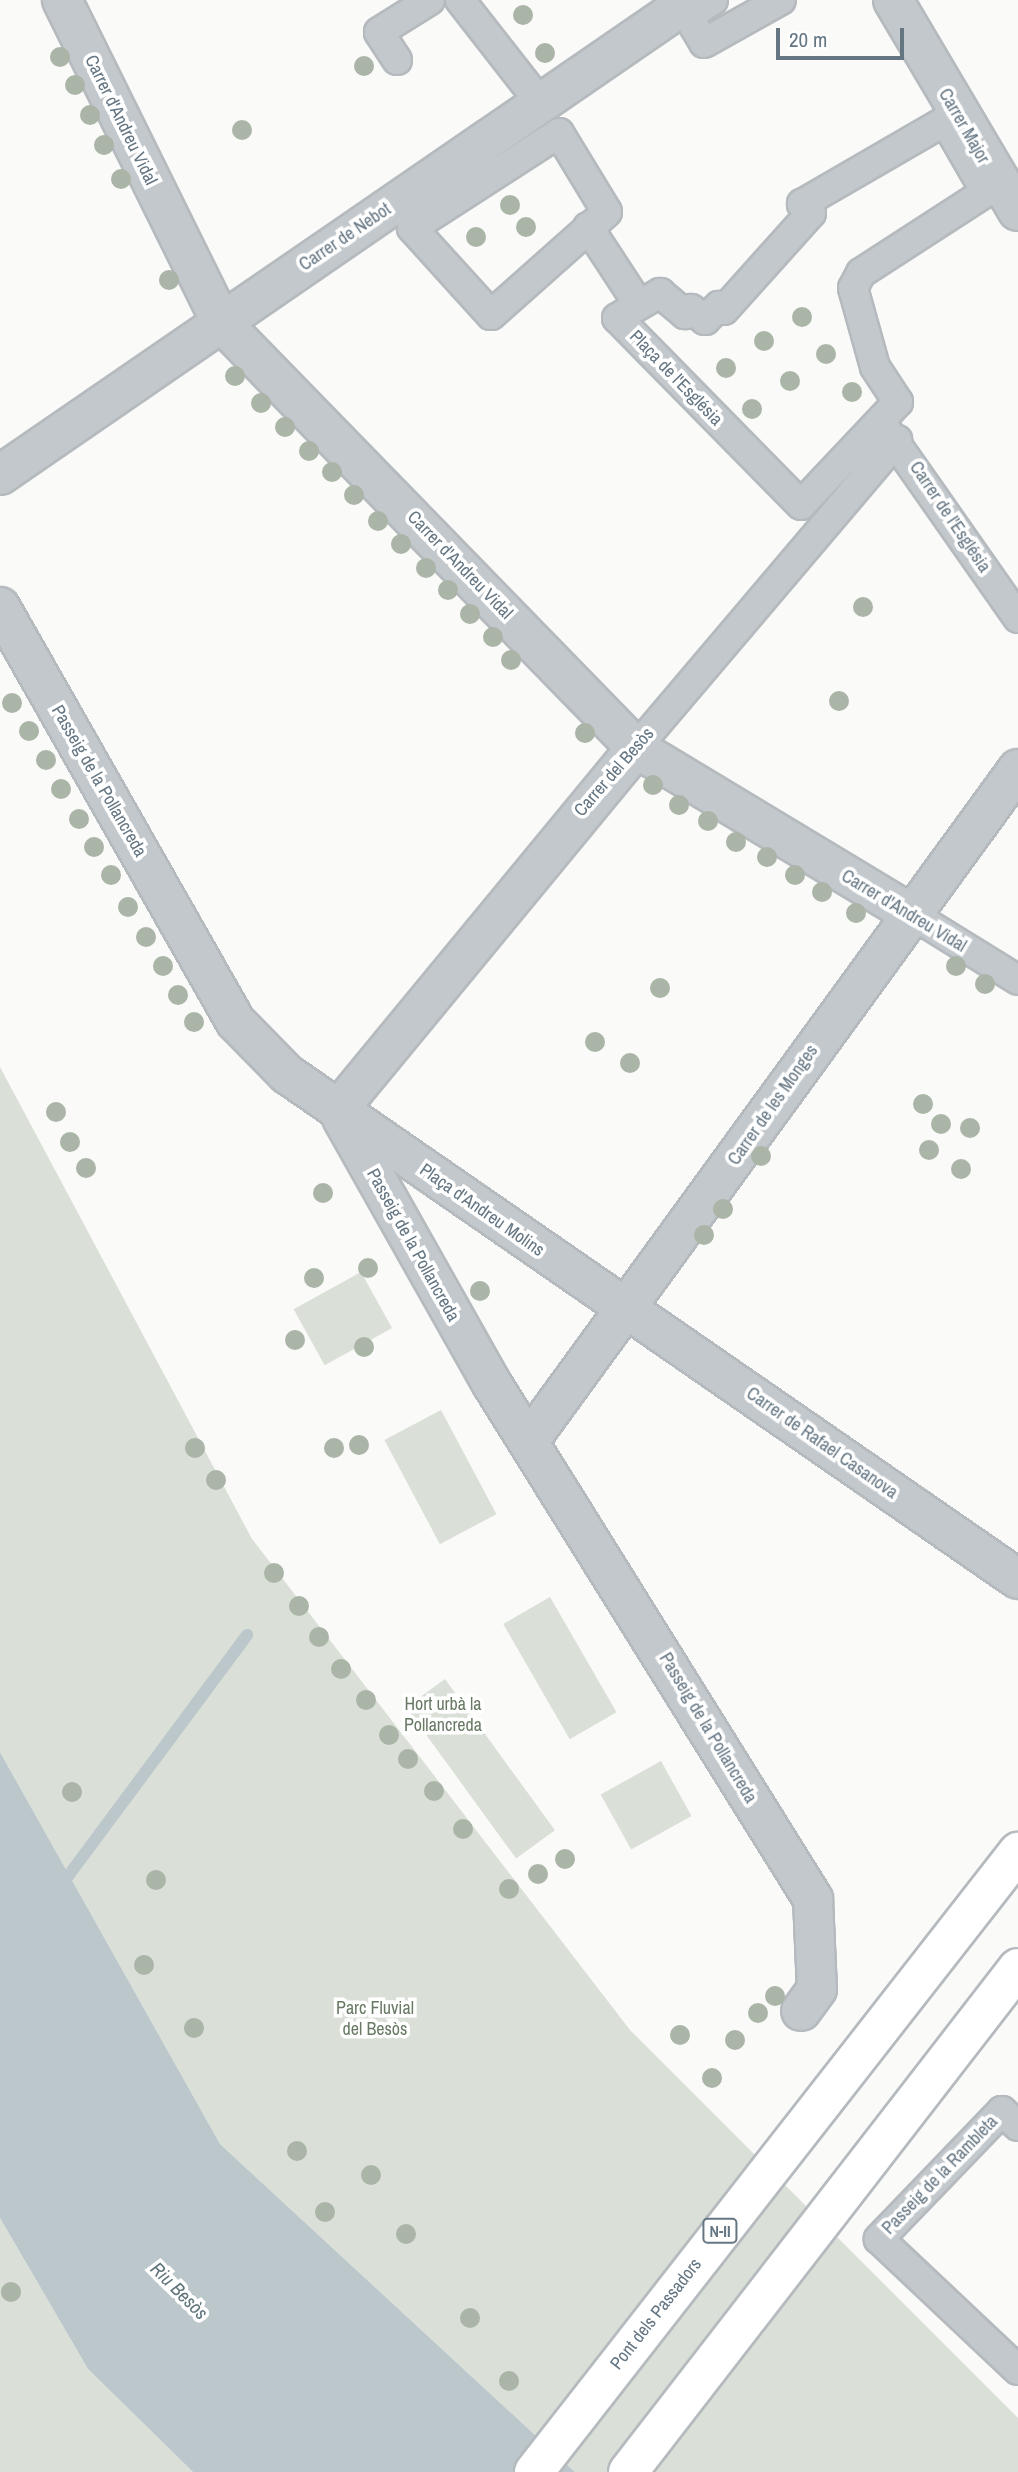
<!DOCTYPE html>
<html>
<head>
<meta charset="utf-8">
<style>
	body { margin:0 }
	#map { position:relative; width:1018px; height:2472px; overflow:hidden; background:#fafaf8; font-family:"Archivo Narrow",sans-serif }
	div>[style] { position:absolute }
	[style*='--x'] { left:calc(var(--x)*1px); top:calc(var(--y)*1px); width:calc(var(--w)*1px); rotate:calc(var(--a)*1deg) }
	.green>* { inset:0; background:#dadfd7; transform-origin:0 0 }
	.water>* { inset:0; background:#bbc7cb }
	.stream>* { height:12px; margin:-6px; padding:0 6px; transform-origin:6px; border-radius:6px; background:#bbc7cb }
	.roads { filter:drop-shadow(2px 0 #b5babe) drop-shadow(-2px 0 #b5babe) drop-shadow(0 2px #b5babe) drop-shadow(0 -2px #b5babe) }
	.pedestrian>* { height:28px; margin:-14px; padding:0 14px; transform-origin:14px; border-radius:14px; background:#c3c8cc }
	.minor>* { height:38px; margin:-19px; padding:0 19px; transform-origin:19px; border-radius:19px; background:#c3c8cc }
	.primary>* { height:38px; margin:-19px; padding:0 19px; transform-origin:19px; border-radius:19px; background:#fff }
	.trees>* { width:20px; height:20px; margin:-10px; border-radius:50%; background:#aab4a7 }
	span { translate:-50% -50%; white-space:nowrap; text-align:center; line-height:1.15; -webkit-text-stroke:7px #fff; paint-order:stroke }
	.shield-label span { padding:2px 5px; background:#fff; border:2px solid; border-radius:5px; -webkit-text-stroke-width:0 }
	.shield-label { font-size:16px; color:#657683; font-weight:700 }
	.street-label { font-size:18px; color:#657683 }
	.park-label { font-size:18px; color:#687a64 }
	.water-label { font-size:19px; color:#60757c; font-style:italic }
	.scale { position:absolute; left:776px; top:28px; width:128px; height:32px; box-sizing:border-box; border:4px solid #657683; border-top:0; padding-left:9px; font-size:21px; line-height:24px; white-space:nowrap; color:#657683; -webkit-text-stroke:5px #fff; paint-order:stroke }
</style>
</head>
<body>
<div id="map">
	<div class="green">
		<i style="clip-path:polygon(0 1067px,252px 1539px,630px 2030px,1018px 2418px,1018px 2472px,575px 2472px,220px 2144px,0 1752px)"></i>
		<i style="left:361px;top:1272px;width:64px;height:77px;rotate:61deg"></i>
		<i style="left:441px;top:1410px;width:118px;height:64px;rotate:62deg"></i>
		<i style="left:550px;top:1597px;width:133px;height:54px;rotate:60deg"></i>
		<i style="left:445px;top:1679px;width:187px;height:48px;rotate:54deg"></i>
		<i style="left:661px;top:1761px;width:63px;height:69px;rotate:61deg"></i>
		<i style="clip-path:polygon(0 2218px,88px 2369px,193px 2472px,0 2472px)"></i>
	</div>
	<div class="water">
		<i style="clip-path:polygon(0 1752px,220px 2144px,575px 2472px,193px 2472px,88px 2369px,0 2218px)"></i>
	</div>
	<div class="stream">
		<i style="--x:60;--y:1887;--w:314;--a:-53.4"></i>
	</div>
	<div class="roads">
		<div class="pedestrian">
			<i style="--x:460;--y:0;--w:122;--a:52"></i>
			<i style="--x:713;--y:0;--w:30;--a:147"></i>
			<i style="--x:688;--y:16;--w:31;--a:59"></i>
			<i style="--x:704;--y:43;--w:88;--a:-29.2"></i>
			<i style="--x:397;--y:60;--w:33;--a:-123"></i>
			<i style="--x:379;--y:32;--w:60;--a:-32.1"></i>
			<i style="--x:945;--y:121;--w:82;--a:60"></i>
			<i style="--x:986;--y:192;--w:149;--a:147.1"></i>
			<i style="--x:861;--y:273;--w:17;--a:118"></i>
			<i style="--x:853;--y:288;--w:82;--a:74.4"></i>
			<i style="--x:875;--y:367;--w:42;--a:56.7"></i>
			<i style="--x:898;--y:402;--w:141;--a:133.3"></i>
			<i style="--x:801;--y:505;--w:262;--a:-134.5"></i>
			<i style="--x:617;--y:318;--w:50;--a:-30.2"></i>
			<i style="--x:660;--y:293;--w:33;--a:40"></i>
			<i style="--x:685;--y:314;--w:8;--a:-40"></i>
			<i style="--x:691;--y:309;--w:18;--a:38"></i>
			<i style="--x:705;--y:320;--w:20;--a:-45"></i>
			<i style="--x:719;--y:306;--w:6;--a:39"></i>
			<i style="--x:724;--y:310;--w:130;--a:-48.1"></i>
			<i style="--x:811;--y:213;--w:13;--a:-135"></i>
			<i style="--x:802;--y:204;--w:165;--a:-30.1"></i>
			<i style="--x:559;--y:133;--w:92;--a:58.7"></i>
			<i style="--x:607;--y:212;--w:155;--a:138.4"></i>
			<i style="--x:491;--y:315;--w:118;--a:-132.2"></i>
			<i style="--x:412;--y:228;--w:175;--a:-32.9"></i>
			<i style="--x:588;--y:227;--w:93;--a:56.8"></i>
			<i style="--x:885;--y:428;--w:232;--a:55"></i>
			<i style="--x:636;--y:748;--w:404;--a:-49.7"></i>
			<i style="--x:908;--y:912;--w:129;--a:31.7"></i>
			<i style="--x:1018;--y:2126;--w:22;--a:-137"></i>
			<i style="--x:1002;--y:2111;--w:178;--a:133.9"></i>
			<i style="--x:879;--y:2239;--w:191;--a:43.3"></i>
		</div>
		<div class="minor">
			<i style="--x:62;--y:0;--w:359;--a:63.7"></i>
			<i style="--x:221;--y:322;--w:595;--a:45.75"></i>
			<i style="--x:636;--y:748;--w:318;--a:31.1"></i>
			<i style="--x:893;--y:0;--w:245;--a:59.4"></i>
			<i style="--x:0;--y:475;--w:839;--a:-34.51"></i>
			<i style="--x:0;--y:607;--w:477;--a:60.4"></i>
			<i style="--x:236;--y:1022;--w:73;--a:45.6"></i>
			<i style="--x:287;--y:1074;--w:888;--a:34.64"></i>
			<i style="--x:338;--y:1110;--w:469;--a:-50.5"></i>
			<i style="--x:342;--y:1118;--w:305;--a:60.6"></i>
			<i style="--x:492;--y:1384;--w:607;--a:58.06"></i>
			<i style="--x:813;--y:1899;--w:90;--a:87.5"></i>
			<i style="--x:817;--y:1989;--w:27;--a:126"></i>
			<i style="--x:529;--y:1441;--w:831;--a:-53.96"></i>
		</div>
		<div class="primary">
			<i style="--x:534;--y:2472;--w:787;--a:-52.02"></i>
			<i style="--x:628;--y:2472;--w:637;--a:-52.27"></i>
		</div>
	</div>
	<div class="trees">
		<i style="left:523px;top:15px"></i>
		<i style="left:545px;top:53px"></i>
		<i style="left:60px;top:57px"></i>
		<i style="left:364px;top:66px"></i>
		<i style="left:75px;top:85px"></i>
		<i style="left:90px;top:115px"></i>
		<i style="left:242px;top:130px"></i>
		<i style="left:104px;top:145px"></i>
		<i style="left:121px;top:179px"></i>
		<i style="left:510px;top:205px"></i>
		<i style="left:526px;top:227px"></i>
		<i style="left:476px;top:237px"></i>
		<i style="left:169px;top:280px"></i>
		<i style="left:802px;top:317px"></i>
		<i style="left:764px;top:341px"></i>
		<i style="left:826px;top:354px"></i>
		<i style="left:726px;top:368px"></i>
		<i style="left:235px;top:376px"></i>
		<i style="left:790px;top:381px"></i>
		<i style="left:852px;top:392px"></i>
		<i style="left:261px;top:403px"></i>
		<i style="left:752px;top:409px"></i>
		<i style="left:285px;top:427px"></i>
		<i style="left:309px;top:451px"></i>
		<i style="left:332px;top:472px"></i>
		<i style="left:354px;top:495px"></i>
		<i style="left:378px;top:521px"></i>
		<i style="left:401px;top:544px"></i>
		<i style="left:426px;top:568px"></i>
		<i style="left:448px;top:590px"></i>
		<i style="left:863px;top:607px"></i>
		<i style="left:470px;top:614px"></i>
		<i style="left:493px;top:637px"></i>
		<i style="left:511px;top:660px"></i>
		<i style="left:839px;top:701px"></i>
		<i style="left:12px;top:703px"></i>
		<i style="left:29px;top:731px"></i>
		<i style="left:585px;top:733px"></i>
		<i style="left:46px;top:760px"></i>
		<i style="left:653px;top:785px"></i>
		<i style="left:61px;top:789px"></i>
		<i style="left:679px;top:805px"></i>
		<i style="left:79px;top:819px"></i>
		<i style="left:708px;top:821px"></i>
		<i style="left:736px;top:842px"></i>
		<i style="left:94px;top:847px"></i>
		<i style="left:767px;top:857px"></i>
		<i style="left:111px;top:875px"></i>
		<i style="left:795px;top:875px"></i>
		<i style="left:822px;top:892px"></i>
		<i style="left:128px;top:907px"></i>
		<i style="left:856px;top:913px"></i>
		<i style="left:146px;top:937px"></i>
		<i style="left:163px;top:966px"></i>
		<i style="left:956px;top:966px"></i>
		<i style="left:985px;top:984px"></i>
		<i style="left:660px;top:988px"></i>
		<i style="left:178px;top:995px"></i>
		<i style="left:194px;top:1022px"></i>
		<i style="left:595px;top:1042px"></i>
		<i style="left:630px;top:1063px"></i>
		<i style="left:923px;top:1104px"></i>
		<i style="left:56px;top:1112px"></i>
		<i style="left:941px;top:1124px"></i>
		<i style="left:970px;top:1128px"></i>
		<i style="left:70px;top:1142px"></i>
		<i style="left:929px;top:1150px"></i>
		<i style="left:761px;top:1156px"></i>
		<i style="left:86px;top:1168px"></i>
		<i style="left:961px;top:1169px"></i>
		<i style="left:323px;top:1193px"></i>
		<i style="left:723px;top:1209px"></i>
		<i style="left:704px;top:1235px"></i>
		<i style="left:368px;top:1268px"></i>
		<i style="left:314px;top:1278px"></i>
		<i style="left:480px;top:1291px"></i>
		<i style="left:295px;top:1340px"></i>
		<i style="left:364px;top:1347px"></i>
		<i style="left:359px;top:1445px"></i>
		<i style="left:195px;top:1448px"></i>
		<i style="left:334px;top:1448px"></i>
		<i style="left:216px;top:1480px"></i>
		<i style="left:274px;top:1573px"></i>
		<i style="left:299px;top:1606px"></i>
		<i style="left:319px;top:1637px"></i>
		<i style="left:341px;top:1669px"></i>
		<i style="left:366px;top:1700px"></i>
		<i style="left:389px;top:1735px"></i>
		<i style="left:408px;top:1759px"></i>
		<i style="left:434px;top:1791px"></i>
		<i style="left:72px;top:1792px"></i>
		<i style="left:463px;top:1829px"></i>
		<i style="left:565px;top:1859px"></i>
		<i style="left:538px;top:1874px"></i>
		<i style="left:156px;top:1880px"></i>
		<i style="left:509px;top:1889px"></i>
		<i style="left:144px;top:1965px"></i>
		<i style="left:775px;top:1996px"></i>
		<i style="left:758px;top:2013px"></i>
		<i style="left:194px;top:2028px"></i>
		<i style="left:680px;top:2035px"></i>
		<i style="left:735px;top:2040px"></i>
		<i style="left:712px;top:2078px"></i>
		<i style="left:297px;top:2151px"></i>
		<i style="left:371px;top:2175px"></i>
		<i style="left:325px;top:2212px"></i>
		<i style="left:406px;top:2234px"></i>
		<i style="left:11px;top:2292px"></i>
		<i style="left:470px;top:2318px"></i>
		<i style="left:509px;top:2381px"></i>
	</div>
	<div class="shield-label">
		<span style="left:720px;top:2231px">N-II</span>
	</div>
	<div class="street-label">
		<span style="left:121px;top:120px;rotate:64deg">Carrer d'Andreu Vidal</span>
		<span style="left:964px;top:126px;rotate:60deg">Carrer Major</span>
		<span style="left:345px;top:237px;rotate:-34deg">Carrer de Nebot</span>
		<span style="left:676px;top:378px;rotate:46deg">Plaça de l'Església</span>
		<span style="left:950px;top:517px;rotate:56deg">Carrer de l'Església</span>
		<span style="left:460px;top:565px;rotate:46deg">Carrer d'Andreu Vidal</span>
		<span style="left:614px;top:772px;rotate:-49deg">Carrer del Besòs</span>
		<span style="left:99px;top:781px;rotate:60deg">Passeig de la Pollancreda</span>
		<span style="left:904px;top:911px;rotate:31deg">Carrer d'Andreu Vidal</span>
		<span style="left:773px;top:1105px;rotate:-55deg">Carrer de les Monges</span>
		<span style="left:482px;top:1210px;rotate:35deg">Plaça d'Andreu Molins</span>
		<span style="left:413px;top:1245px;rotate:61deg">Passeig de la Pollancreda</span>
		<span style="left:822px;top:1443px;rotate:35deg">Carrer de Rafael Casanova</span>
		<span style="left:708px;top:1728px;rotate:59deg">Passeig de la Pollancreda</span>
		<span style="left:940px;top:2175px;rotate:-46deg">Passeig de la Rambleta</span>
		<span style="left:656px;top:2314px;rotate:-52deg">Pont dels Passadors</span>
	</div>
	<div class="park-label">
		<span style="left:443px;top:1715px">Hort urbà la<br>Pollancreda</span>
		<span style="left:375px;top:2019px">Parc Fluvial<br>del Besòs</span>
	</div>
	<div class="water-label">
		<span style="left:179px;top:2291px;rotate:45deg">Riu Besòs</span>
	</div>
	<div class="scale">20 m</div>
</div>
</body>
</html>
